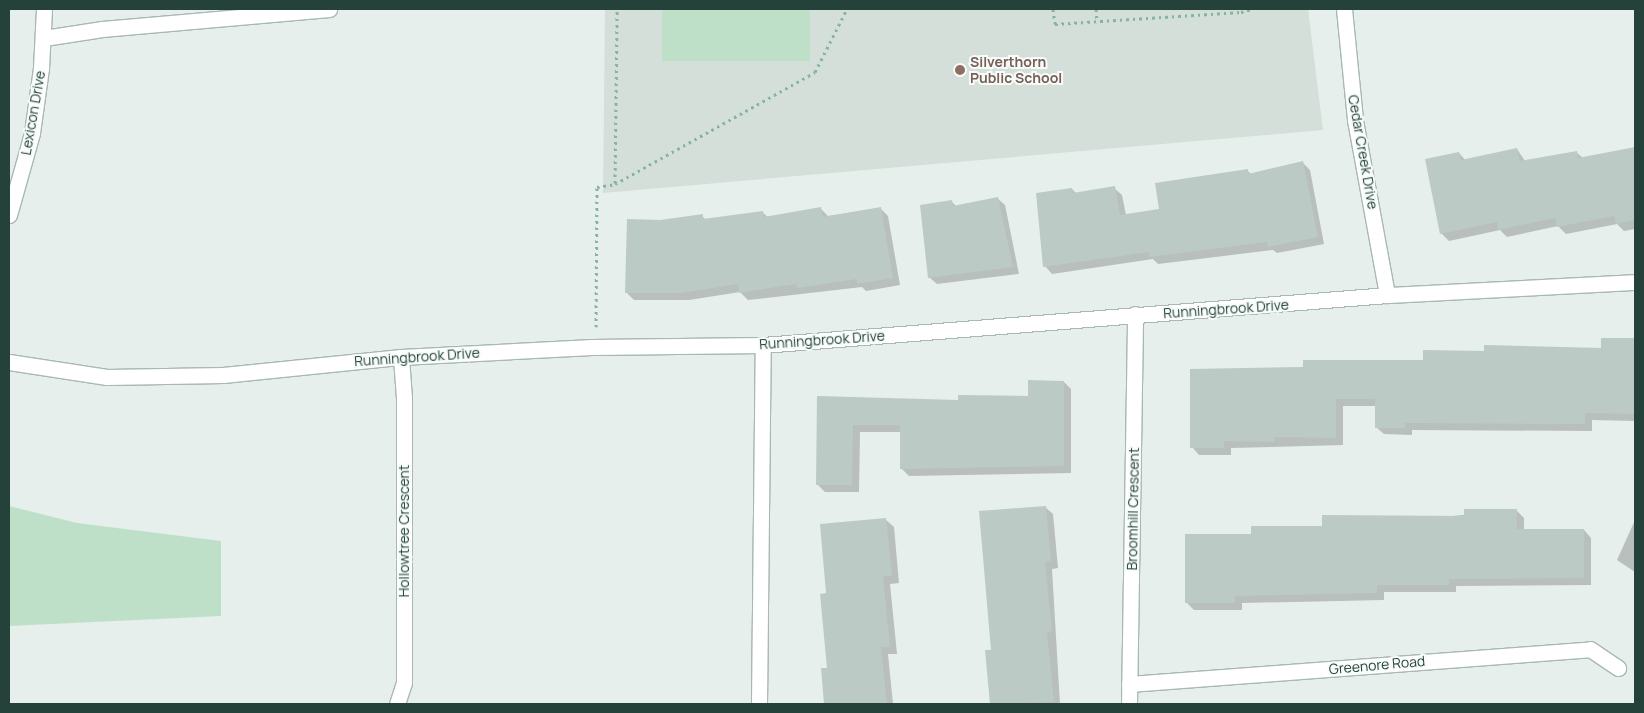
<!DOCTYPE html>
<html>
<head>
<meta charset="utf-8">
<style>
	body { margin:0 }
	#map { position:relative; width:1644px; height:713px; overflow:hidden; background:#e6efeb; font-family:Manrope,sans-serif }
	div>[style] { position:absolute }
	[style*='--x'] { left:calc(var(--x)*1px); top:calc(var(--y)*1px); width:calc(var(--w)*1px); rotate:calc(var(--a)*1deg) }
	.built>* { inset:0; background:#d4dfda }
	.green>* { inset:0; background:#bfe0c8; transform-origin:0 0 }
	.shadow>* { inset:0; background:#0003 }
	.building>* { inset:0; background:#bbcac4 }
	.path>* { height:3px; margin-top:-1.5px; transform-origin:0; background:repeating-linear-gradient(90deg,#86b3a5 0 2.5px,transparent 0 6.5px) }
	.roads { filter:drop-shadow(1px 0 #a8b8b2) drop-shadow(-1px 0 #a8b8b2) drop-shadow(0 1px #a8b8b2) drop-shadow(0 -1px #a8b8b2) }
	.minor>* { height:15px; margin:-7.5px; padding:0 7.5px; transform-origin:7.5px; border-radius:7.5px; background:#fff }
	.dots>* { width:14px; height:14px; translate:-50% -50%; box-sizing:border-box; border:2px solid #f7fbf9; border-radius:50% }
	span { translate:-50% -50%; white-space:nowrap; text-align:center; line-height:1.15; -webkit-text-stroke:4px #f7fbf9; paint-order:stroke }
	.education-label { font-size:14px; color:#785e54; font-weight:700 }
	.left { translate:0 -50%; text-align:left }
	.street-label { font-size:14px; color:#24423a }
	.frame { position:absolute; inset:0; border:10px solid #24423a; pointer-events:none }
</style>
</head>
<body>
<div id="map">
	<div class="built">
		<i style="clip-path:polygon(605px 9px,1308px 9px,1323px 130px,603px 193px)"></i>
	</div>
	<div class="green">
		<i style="left:662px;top:9px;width:148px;height:52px"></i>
		<i style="clip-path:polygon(9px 506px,77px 523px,221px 541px,221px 616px,9px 626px)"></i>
	</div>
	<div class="shadow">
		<i style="clip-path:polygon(1635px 148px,1635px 229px,1624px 231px,1617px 224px,1566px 234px,1558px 226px,1507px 237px,1500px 230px,1449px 241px,1441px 233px,1459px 153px,1466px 161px,1517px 149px,1525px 161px,1576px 152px,1583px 158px)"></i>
		<i style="clip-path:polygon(1302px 162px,1310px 170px,1324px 244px,1277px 253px,1273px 250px,1158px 264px,1153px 259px,1052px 274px,1045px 266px,1072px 189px,1077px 194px,1114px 188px,1122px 195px,1126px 215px,1160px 210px,1247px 170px,1252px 175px)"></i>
		<i style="clip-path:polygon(997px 198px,1005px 205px,1019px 274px,937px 284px,929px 277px,952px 202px,956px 206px)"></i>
		<i style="clip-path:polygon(880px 208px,888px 216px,900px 285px,866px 291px,862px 287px,748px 300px,740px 292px,689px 300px,634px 300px,626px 292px,660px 221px,702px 216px,706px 220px,762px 212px,768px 217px,821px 209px,828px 216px)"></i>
		<i style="clip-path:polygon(1602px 339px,1635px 340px,1635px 421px,1592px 420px,1592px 431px,1412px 430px,1412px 435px,1384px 434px,1376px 427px,1376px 406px,1343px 406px,1343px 445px,1231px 448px,1231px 455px,1199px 455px,1192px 447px,1304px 369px,1424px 361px,1486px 352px,1602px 349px)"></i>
		<i style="clip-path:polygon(1064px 382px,1071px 389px,1071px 473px,909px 476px,901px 468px,902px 432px,860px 432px,859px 492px,825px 492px,818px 485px,818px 397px,959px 401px,1029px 397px)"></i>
		<i style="clip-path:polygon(1045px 507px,1053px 514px,1058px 568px,1052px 569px,1060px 704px,992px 704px,987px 651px,993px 651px)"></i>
		<i style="clip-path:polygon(1516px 510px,1524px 518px,1524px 530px,1584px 530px,1591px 538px,1591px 585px,1456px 586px,1456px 592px,1384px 592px,1384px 600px,1242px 603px,1242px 610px,1194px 610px,1186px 602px,1252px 535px)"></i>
		<i style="clip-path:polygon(886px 520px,894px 527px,899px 583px,890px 584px,897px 654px,888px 654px,893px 704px,825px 704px,822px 669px,828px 669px,828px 594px)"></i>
		<i style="clip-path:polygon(1635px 520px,1635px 572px,1617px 560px)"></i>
	</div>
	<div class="building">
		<i style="clip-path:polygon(1635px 147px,1635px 220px,1616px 224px,1614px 216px,1557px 227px,1555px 218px,1498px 230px,1497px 222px,1440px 234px,1425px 159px,1459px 152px,1461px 160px,1517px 148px,1520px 161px,1577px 151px,1578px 158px)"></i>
		<i style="clip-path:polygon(1303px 161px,1318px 237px,1268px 247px,1267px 242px,1149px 257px,1149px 252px,1043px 267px,1036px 193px,1072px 188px,1073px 193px,1115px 186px,1120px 215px,1159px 209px,1155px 183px,1248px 169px,1248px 174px)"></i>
		<i style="clip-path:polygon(998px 197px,1013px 267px,928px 278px,920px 205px,952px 200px,953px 206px)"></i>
		<i style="clip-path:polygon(821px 207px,823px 217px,881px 207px,893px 278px,857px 284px,857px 279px,797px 288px,796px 284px,739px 293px,738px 284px,681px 293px,625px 293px,627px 219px,660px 220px,703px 214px,703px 219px,763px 211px,764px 217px)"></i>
		<i style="clip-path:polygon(1601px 338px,1635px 338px,1635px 414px,1585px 413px,1585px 424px,1405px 423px,1405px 428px,1375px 428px,1375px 399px,1336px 399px,1336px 438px,1274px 437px,1274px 442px,1224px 441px,1224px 448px,1190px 448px,1190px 369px,1303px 367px,1303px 360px,1423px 360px,1423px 350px,1484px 351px,1484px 345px,1601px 348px)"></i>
		<i style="clip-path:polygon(1028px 380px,1064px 381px,1064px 466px,900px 469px,900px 425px,853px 425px,852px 485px,816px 485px,817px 396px,958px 400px,958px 395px,1028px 396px)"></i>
		<i style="clip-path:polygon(1046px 506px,1051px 561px,1045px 562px,1052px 631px,1047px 632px,1054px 702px,990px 704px,985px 650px,991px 650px,979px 511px)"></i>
		<i style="clip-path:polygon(1464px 509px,1517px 509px,1517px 529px,1584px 529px,1584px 578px,1449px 579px,1449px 585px,1377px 585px,1377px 593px,1235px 596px,1235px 603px,1185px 603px,1185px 534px,1251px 534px,1251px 526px,1322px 526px,1322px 515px,1464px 516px)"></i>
		<i style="clip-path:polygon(886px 518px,892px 576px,883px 576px,890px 647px,881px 647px,887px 704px,824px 704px,821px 668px,827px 668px,820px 594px,826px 593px,820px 524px)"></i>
	</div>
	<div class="path">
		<i style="--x:1053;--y:9;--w:15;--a:82"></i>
		<i style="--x:1055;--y:24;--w:186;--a:-3.7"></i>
		<i style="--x:1241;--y:12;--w:11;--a:-15"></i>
		<i style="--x:1096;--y:9;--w:11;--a:85"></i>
		<i style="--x:615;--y:183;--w:174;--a:-89.3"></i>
		<i style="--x:596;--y:327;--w:140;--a:-89.6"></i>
		<i style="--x:597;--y:187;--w:18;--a:-9"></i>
		<i style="--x:615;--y:184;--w:229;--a:-29.2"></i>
		<i style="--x:815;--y:72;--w:71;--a:-63.1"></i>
	</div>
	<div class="roads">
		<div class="minor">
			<i style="--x:1344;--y:9;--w:112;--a:84.3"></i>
			<i style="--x:1355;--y:120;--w:178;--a:79.6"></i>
			<i style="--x:44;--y:38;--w:59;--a:-8.8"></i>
			<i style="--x:102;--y:29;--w:228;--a:-5"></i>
			<i style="--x:9;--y:215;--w:85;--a:-74.3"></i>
			<i style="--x:32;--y:133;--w:66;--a:-82.1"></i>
			<i style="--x:41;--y:68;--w:59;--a:-87.1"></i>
			<i style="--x:9;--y:362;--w:99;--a:8.7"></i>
			<i style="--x:107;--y:377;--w:116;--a:-1"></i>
			<i style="--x:223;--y:375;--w:179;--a:-5.8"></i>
			<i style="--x:401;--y:357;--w:191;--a:-3"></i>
			<i style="--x:592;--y:347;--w:171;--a:-0.7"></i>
			<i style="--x:763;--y:345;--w:626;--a:-4.58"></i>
			<i style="--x:1387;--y:295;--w:248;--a:-3"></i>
			<i style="--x:1129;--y:684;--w:462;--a:-4.3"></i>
			<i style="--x:1590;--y:649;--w:34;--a:34"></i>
			<i style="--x:397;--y:704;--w:22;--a:-72"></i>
			<i style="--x:404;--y:683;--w:285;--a:-90"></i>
			<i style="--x:404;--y:398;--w:41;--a:-94.2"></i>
			<i style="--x:759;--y:704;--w:359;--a:-89.4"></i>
			<i style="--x:1129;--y:704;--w:390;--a:-89.1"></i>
		</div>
	</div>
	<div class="dots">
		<i style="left:960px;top:70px;background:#8d6e63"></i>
	</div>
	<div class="education-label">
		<span class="left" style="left:970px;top:70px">Silverthorn<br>Public School</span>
	</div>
	<div class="street-label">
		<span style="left:33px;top:113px;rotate:-80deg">Lexicon Drive</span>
		<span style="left:1363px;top:152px;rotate:80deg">Cedar Creek Drive</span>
		<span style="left:1226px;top:309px;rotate:-4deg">Runningbrook Drive</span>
		<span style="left:822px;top:340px;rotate:-4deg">Runningbrook Drive</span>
		<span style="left:417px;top:357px;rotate:-4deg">Runningbrook Drive</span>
		<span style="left:1133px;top:509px;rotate:-89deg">Broomhill Crescent</span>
		<span style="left:404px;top:531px;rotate:-90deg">Hollowtree Crescent</span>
		<span style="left:1377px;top:665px;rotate:-5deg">Greenore Road</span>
	</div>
	<div class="frame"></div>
</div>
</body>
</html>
